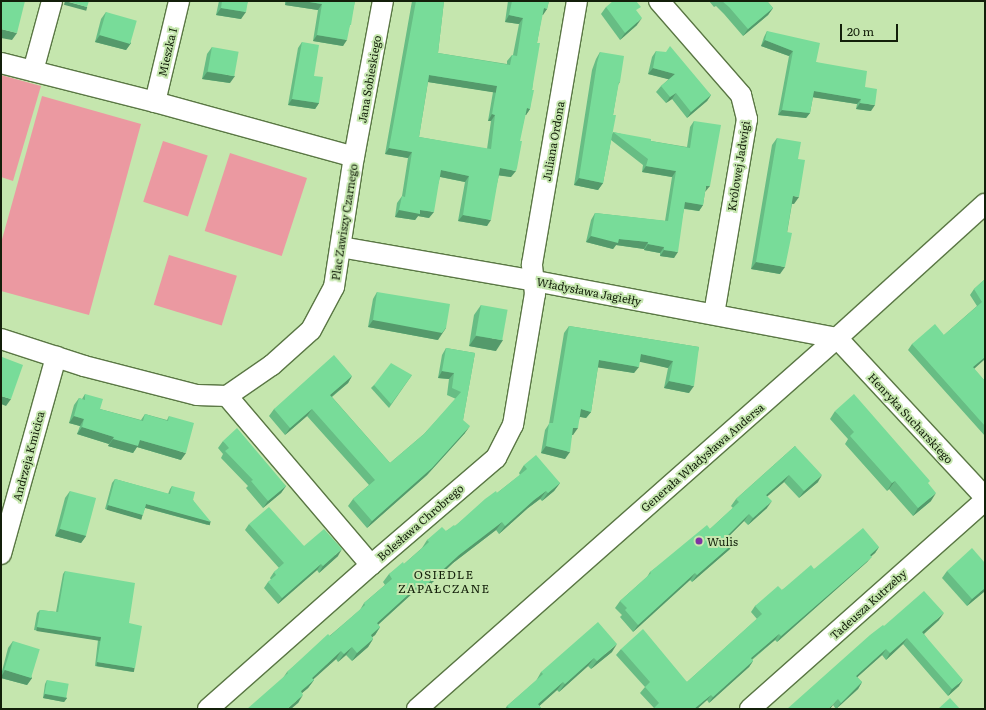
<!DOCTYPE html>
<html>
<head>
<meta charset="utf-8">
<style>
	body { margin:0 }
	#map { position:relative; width:986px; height:710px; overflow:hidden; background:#c5e6ae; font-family:Literata,serif }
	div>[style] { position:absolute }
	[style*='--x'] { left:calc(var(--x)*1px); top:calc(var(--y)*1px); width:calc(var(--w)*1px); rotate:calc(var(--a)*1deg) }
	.green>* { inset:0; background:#eb99a1; transform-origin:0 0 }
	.roads { filter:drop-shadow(1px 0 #5a7744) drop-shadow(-1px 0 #5a7744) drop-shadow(0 1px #5a7744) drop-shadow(0 -1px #5a7744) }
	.minor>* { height:20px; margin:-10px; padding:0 10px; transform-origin:10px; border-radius:10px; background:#fff }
	.wall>* { inset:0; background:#67bd84 }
	.shaded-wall>* { inset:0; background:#549a6b; transform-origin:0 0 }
	.building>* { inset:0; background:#78dc99; transform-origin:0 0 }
	.dots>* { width:11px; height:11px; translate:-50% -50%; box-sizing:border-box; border:2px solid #c5e6ae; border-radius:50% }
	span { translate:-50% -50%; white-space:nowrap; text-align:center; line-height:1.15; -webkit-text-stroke:4px #c5e6ae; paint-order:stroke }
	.street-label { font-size:11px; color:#131f0a }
	.poi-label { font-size:11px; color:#131f0a }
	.left { translate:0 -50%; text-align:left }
	.neighbourhood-label { font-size:12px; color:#131f0a; letter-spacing:1px }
	.frame { position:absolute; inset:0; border:2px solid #131f0a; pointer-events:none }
	.scale { position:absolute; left:840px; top:24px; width:58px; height:18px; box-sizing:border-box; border:2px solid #131f0a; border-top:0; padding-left:5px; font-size:12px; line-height:14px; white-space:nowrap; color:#131f0a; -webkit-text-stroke:3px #c5e6ae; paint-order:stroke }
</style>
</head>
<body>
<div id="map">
	<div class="green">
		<i style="clip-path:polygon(1px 75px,41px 86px,13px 181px,1px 177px)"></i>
		<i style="clip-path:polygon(42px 96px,141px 124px,89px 315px,1px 291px,1px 243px)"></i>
		<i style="left:163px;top:141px;width:47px;height:64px;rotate:18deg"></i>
		<i style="left:230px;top:153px;width:81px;height:82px;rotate:18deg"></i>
		<i style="left:169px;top:255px;width:71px;height:52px;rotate:17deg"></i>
	</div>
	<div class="roads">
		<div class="minor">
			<i style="--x:659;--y:1;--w:125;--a:48.9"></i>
			<i style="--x:741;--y:95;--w:25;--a:76"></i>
			<i style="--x:747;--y:119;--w:198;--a:99.6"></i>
			<i style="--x:1;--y:63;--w:159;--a:14.2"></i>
			<i style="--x:155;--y:102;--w:206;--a:15.4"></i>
			<i style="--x:33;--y:71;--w:73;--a:-74.8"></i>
			<i style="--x:155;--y:102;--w:104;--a:-76.6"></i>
			<i style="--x:341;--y:247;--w:197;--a:9.9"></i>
			<i style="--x:535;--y:281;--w:307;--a:10.7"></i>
			<i style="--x:837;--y:338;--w:217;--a:47.1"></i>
			<i style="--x:1;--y:339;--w:87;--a:18"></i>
			<i style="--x:84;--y:366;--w:117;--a:14.4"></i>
			<i style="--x:197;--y:395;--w:30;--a:2"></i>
			<i style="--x:227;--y:396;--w:55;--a:-34.6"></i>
			<i style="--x:272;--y:365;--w:52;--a:-41.9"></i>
			<i style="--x:311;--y:330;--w:49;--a:-61.9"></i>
			<i style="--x:334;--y:287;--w:132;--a:-81.3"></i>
			<i style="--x:354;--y:157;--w:159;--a:-79.5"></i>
			<i style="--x:227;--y:396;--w:222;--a:49.6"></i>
			<i style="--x:1;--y:554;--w:205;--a:-74.4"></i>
			<i style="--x:208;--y:709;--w:217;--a:-41.5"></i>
			<i style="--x:371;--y:565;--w:165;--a:-40.6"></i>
			<i style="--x:496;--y:458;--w:37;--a:-63"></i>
			<i style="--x:513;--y:425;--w:133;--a:-80.5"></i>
			<i style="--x:535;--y:294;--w:30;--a:-96"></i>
			<i style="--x:532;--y:264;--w:267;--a:-80.3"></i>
			<i style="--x:417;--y:709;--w:560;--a:-41.46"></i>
			<i style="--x:837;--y:338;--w:200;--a:-42.2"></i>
			<i style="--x:750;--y:709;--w:314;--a:-41.6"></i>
		</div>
	</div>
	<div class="wall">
		<i style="clip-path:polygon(219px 1px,248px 1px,241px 19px,216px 15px)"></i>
		<i style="clip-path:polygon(285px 1px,355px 1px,349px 28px,343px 46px,313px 41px,318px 10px,285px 5px)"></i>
		<i style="clip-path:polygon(evenodd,412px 1px,444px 1px,438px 53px,507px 64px,507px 61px,512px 55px,513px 55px,519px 24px,505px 22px,508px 1px,549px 1px,547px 9px,542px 15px,537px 43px,530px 109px,526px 115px,525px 115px,511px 177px,499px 175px,487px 226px,458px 221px,465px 182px,440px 177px,429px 218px,418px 216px,415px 220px,395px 217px,397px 203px,402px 196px,408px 158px,385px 154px,412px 1px,428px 82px,493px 92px,488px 121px,491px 121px,487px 149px,419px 137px,428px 82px)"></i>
		<i style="clip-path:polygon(709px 1px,767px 1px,773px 8px,768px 15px,743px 36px,724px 14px,716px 6px,714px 7px)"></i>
		<i style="clip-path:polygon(606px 7px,637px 12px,637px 25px,620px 40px,601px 14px)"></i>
		<i style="clip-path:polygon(106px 12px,131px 43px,126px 50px,95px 42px,101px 19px)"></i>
		<i style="clip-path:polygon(767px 31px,816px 62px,865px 87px,871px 111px,856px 109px,857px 104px,813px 97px,810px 113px,806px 118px,778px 115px,789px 56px,761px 46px,764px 37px)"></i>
		<i style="clip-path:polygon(302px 42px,314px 76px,319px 103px,315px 109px,288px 105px,298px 48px)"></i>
		<i style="clip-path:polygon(212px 47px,230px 83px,202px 79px,207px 54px)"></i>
		<i style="clip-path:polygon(656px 51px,711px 95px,707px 101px,687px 118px,672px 99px,666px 103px,656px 92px,661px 86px,669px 79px,648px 74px,652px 57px)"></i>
		<i style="clip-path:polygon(600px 52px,620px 82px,618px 85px,613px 115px,612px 134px,613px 132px,651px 141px,687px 147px,690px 127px,694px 121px,705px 192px,703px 205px,699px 211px,684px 209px,674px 258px,660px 256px,660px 253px,644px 250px,644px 249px,616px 245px,613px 249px,586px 242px,591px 220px,595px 213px,665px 221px,672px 177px,642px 172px,643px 165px,611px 140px,603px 183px,598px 190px,574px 185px,592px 70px,596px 59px)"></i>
		<i style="clip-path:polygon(777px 138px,798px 159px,794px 204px,792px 204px,780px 274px,751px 269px,772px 145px)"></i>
		<i style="clip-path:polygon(985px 279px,985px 359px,974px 369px,985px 381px,985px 436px,908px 350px,912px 344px,944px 335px,977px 306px,970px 295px,974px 289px)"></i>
		<i style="clip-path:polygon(377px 292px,438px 340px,368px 327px,373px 299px)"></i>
		<i style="clip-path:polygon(481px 305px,496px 351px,469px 346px,474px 315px)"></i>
		<i style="clip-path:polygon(569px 326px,699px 347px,689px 393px,664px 388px,668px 368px,640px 361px,634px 373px,598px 367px,591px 412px,586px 418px,580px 417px,573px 435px,572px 435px,565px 459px,541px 453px,545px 430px,549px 424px,564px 333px)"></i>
		<i style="clip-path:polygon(446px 348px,475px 353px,463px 420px,465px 433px,427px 475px,367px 528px,348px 506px,353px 499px,369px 485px,307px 416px,285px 435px,269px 416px,274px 409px,352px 376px,348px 383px,332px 397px,390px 463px,424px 434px,456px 399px,447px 395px,449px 379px,438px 378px,442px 355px)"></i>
		<i style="clip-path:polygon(412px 375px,389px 408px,371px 388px,374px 385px)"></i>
		<i style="clip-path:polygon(85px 394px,100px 409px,141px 420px,145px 414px,167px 420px,169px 416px,181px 460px,137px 447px,133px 453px,108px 446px,109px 444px,77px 434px,80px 426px,69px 423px,74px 405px,79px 398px,82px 399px)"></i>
		<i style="clip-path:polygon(835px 411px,928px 484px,931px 501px,913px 516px,889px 489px,887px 491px,845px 444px,848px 439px,830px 419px)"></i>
		<i style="clip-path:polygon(223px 441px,286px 486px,281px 493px,263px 508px,246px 488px,248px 486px,221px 458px,223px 454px,218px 448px)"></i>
		<i style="clip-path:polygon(795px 446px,818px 482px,799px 498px,784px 482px,767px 496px,767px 508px,748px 525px,744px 521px,729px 536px,730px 549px,692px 582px,690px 580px,633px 632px,620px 617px,622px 615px,615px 608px,620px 601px,647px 577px,650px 572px,710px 529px,733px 508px,731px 506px,736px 499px)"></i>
		<i style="clip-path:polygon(524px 465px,560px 483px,554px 491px,542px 501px,540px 499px,528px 508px,499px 534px,496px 530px,453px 563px,419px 595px,415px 591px,378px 625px,380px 627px,375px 635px,372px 637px,373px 639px,368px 647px,352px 661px,346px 655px,338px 662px,336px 659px,313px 679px,314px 680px,308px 688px,302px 693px,298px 703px,283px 678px,287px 672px,360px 610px,364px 603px,385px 585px,383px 582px,389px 574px,404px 564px,422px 548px,427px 540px,446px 531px,455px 526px,497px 493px,520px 475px,519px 473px)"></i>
		<i style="clip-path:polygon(115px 479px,168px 494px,170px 489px,172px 486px,193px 500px,208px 525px,145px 508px,141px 519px,105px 509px,112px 483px)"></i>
		<i style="clip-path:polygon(70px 491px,86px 536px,81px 543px,55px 536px,65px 498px)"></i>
		<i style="clip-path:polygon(249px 524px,304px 546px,338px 556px,319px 573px,317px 570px,278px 604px,264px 588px,268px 582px,271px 580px,270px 578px,274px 572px,279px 568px,245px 530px)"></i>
		<i style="clip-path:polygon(879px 547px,875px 553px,871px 556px,867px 562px,777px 642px,775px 640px,752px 660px,753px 661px,749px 667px,709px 703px,707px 700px,697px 709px,653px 709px,654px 708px,640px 693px,645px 687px,616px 655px,621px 649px,687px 682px,757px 619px,751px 612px,755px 606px,782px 590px,814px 569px)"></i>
		<i style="clip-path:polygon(985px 563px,985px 591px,967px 606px,942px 578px,947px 571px)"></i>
		<i style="clip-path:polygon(65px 571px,129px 623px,133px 672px,95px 666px,98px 640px,34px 630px,37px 613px,40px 610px,56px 612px,63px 574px)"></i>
		<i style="clip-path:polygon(939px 620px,924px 634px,959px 686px,948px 696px,903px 644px,886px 660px,882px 655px,857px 677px,862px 682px,858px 689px,836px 709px,833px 705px,884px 626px)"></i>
		<i style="clip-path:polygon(13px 641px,32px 678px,27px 685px,1px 678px,1px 675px,8px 648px)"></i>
		<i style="clip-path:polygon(612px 652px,591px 669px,588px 666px,559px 692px,557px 690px,539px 706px,542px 709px,505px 709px,507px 706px,536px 681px,541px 672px)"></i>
		<i style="clip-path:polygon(47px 680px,67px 698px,64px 702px,43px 698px,45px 684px)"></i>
	</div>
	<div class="shaded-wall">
		<i style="left:65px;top:1px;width:23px;height:4px;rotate:15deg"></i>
		<i style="clip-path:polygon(287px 1px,303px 1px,322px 4px,318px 10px,285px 5px)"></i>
		<i style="clip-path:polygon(221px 8px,246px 12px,241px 19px,216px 15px)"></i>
		<i style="clip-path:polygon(544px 8px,547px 9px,543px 15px,539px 14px)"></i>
		<i style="clip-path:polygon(773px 8px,768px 15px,743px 36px,748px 29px)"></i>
		<i style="clip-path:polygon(509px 15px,523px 18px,519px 24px,505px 22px)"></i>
		<i style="clip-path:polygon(642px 18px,637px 25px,620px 40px,625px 33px)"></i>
		<i style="clip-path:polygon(1px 29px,17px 33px,12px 40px,1px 38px)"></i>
		<i style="clip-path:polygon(100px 35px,131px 43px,126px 50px,95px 42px)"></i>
		<i style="clip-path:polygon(317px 35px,347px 40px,343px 46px,313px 41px)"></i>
		<i style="clip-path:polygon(765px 40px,793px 51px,789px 56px,761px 46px)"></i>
		<i style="clip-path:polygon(653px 68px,675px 74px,671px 80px,648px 74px)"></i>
		<i style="clip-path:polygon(207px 72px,235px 76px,230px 83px,202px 79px)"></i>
		<i style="left:429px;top:75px;width:69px;height:7px;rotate:9deg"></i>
		<i style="clip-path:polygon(814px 91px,861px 99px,857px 104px,811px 97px)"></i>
		<i style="clip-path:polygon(676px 93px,672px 99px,666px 103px,670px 97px)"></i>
		<i style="clip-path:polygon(711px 95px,707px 101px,687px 118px,691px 112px)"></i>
		<i style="clip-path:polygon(292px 99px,319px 103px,315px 109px,288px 105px)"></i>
		<i style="clip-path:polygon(860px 103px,875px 105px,871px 111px,856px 109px)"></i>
		<i style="clip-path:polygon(527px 108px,530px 109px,526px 115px,522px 114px)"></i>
		<i style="clip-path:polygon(782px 110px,810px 113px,806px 118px,778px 115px)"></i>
		<i style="clip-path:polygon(492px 114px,495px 115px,491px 121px,488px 121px)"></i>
		<i style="clip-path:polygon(389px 148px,412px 152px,408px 158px,385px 154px)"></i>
		<i style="clip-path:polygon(646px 166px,676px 171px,672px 177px,642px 172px)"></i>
		<i style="clip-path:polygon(500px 168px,516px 171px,511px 177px,495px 175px)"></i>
		<i style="clip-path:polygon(441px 170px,469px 176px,465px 182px,436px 176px)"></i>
		<i style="clip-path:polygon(579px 178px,603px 183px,598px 190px,574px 185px)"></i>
		<i style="clip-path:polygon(706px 186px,710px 186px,705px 192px)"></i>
		<i style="clip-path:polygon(793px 196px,799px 197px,794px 204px,788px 203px)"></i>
		<i style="clip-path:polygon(685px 202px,703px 205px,699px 211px,681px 208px)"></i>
		<i style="clip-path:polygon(399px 210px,420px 210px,434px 212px,429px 218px,418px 216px,415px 220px,395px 217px)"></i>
		<i style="clip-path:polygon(463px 215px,491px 220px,487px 226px,458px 221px)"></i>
		<i style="clip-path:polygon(591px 236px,619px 239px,648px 242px,644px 249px,616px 245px,613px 249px,586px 242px)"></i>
		<i style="clip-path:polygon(648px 244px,664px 247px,660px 253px,644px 250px)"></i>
		<i style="clip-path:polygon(664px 250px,678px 252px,674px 258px,660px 256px)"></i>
		<i style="clip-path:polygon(756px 262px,785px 267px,780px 274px,751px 269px)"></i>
		<i style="clip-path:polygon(373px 320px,446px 328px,438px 340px,368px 327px)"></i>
		<i style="clip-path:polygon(476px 336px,503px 340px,496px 351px,469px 346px)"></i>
		<i style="clip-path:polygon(641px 354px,673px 361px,668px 368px,636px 361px)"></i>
		<i style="clip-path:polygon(985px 357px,985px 359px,969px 373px,973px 367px)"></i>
		<i style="clip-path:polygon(599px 360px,639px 367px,634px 373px,595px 367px)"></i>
		<i style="clip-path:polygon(442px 371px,454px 373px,449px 379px,438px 378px)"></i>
		<i style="clip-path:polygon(352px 376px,348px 383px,325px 402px,330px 395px)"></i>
		<i style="clip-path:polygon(669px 381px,694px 386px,689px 393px,664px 388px)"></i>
		<i style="clip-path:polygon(1px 396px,11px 399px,6px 406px,1px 404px)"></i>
		<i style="clip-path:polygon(312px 409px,307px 416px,285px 435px,290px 428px)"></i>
		<i style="clip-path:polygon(581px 409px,591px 412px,586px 418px,576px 416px)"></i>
		<i style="clip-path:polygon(74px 416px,84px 419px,80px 426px,69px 423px)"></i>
		<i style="clip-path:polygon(470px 426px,465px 433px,427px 475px,367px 528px,372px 521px)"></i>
		<i style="clip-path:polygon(82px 427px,114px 437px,109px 444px,77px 434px)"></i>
		<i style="clip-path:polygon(573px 428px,578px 428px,573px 435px,568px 435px)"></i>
		<i style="clip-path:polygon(113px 439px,140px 440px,186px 453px,181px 460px,137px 447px,133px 453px,108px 446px)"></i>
		<i style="clip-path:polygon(546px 446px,570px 452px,565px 459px,541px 453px)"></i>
		<i style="clip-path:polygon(789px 475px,784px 482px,761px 502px,766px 495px)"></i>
		<i style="clip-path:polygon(822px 475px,818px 482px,799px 498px,804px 491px)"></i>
		<i style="clip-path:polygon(895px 481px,889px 489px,887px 491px,892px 483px)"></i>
		<i style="clip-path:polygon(560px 483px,554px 491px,542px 501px,548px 493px)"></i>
		<i style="clip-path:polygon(286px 486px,281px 493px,263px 508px,268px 501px)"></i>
		<i style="clip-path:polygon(546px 491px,540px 499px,528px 508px,499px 534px,505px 526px,534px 500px)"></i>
		<i style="clip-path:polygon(936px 493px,931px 501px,913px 516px,918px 508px)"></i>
		<i style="clip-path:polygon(772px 501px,767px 508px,748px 525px,753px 518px)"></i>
		<i style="left:146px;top:504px;width:67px;height:4px;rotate:15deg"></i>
		<i style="left:108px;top:505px;width:36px;height:5px;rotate:16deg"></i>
		<i style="clip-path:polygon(749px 514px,744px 521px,723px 542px,728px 535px)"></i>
		<i style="clip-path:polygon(502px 522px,496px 530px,453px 563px,419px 595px,424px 587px,459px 555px)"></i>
		<i style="clip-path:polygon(60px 529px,86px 536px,81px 543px,55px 536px)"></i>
		<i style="clip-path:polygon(735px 542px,730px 549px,692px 582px,697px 575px)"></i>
		<i style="clip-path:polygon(879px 547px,875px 553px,866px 561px,870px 555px)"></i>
		<i style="clip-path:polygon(342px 549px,338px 556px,319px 573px,323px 566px)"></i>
		<i style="clip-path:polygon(872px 557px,867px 562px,777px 642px,781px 636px)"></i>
		<i style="clip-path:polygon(321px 564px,317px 570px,278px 604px,282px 598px)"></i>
		<i style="clip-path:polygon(695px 573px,690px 580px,633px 632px,638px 625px)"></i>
		<i style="clip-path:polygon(421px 583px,415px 591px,371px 631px,377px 623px)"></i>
		<i style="clip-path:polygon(985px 588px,985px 591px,967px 606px,972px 599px)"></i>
		<i style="clip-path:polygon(944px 613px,939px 620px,918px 639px,922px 632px)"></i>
		<i style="left:37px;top:627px;width:65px;height:4px;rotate:9deg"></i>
		<i style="clip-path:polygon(380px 627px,375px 635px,365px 643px,371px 635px)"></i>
		<i style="clip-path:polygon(779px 634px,775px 640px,746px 664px,751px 658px)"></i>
		<i style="clip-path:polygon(907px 638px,903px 644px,886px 660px,890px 653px)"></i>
		<i style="clip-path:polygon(373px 639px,368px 647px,352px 661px,357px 653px)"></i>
		<i style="clip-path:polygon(617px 644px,612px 652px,591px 669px,597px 661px)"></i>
		<i style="clip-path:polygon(352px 647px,346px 655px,338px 662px,344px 654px)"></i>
		<i style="clip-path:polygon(886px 649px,882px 655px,852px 682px,856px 676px)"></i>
		<i style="clip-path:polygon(341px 651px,336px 659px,306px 686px,312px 678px)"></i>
		<i style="clip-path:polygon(594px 658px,588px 666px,559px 692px,565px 684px)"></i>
		<i style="clip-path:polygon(753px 661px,749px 667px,709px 703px,713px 697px)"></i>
		<i style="left:97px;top:662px;width:38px;height:4px;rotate:9deg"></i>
		<i style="clip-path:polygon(5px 670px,32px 678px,27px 685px,1px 678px,1px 677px)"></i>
		<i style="clip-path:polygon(314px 680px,308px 688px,295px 699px,301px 691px)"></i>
		<i style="clip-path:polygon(963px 680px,959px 686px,948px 696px,952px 689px)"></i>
		<i style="clip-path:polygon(563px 682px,557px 690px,536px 709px,538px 704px)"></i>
		<i style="clip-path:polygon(862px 682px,858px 689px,836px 709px,841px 703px)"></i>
		<i style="clip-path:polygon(45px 694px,67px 698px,64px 702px,43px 698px)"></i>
		<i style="clip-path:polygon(303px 695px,298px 703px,291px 709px,287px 709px)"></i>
		<i style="clip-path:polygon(711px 695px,707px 700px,697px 709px,694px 709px)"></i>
		<i style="clip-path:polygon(838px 699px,833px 705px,830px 709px,828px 709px)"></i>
	</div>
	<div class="building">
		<i style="clip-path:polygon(1px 1px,25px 1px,17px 33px,1px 29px)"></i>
		<i style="clip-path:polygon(66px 1px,89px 1px,87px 7px)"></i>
		<i style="clip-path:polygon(222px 1px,248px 1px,246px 12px,221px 8px)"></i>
		<i style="clip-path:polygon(303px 1px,355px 1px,351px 25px,350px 25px,347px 40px,317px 35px,322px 4px)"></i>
		<i style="clip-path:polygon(evenodd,416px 1px,444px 1px,438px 53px,510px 65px,512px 55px,517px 56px,523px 18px,509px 15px,512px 1px,549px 1px,547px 9px,544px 8px,537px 43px,540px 43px,532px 90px,534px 90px,530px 109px,527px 108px,520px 141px,522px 141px,517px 168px,516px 171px,500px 168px,491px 220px,463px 215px,469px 176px,441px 170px,434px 212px,420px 210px,420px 214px,399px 210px,402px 196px,405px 197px,412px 152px,389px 148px,416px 1px,429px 75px,497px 86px,492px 114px,495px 115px,491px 149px,419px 137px,429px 75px)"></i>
		<i style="clip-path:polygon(613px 1px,636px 1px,641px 7px,636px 10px,642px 18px,625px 33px,606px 7px)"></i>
		<i style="clip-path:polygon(722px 1px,767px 1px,773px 8px,748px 29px,729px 7px)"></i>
		<i style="left:106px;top:12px;width:32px;height:24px;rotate:16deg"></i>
		<i style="clip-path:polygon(767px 31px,820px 43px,816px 62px,867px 71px,865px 87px,877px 89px,875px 105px,860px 103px,861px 99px,814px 91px,810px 113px,782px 110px,793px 51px,765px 40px)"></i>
		<i style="clip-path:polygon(302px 42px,319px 45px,314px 76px,323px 77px,319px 103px,292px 99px)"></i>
		<i style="clip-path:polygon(670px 46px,711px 95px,691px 112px,676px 93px,670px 97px,661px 86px,675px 74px,653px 68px,656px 51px,666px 52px)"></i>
		<i style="left:212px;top:47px;width:27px;height:25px;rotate:10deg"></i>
		<i style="clip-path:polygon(600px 52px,624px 56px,620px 82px,619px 82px,613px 115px,616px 115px,603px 183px,579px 178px,597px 63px)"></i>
		<i style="clip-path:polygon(694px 121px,721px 125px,710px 186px,706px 186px,703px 205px,685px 202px,678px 252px,664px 250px,664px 247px,648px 244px,648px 242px,619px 239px,618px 243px,591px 236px,595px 213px,668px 221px,676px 171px,646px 166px,648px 159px,613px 132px,651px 139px,651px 141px,690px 148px)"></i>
		<i style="clip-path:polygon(777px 138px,801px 142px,798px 159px,805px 160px,799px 197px,793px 196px,787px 232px,792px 233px,785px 267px,756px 262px)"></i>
		<i style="clip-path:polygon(985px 279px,985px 357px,973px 367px,985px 381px,985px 426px,912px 344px,935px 324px,944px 335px,982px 302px,974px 289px)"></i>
		<i style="clip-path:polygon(377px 292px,450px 304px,446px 328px,442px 333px,373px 320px)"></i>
		<i style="left:481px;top:305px;width:27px;height:31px;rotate:10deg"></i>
		<i style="clip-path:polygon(569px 326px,699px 347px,694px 386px,669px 381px,673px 361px,641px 354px,639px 367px,599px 360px,591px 412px,581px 409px,578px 428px,573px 428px,570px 452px,546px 446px,549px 423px,553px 423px)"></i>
		<i style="clip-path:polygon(446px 348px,475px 353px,463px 420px,470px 426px,432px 468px,372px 521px,353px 499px,375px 480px,312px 409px,290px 428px,274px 409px,334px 355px,352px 376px,330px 395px,390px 463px,424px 434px,461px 392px,452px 388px,454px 373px,442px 371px)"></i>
		<i style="clip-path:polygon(2px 357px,23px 365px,11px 399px,1px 396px,1px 359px)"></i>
		<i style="clip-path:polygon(391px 363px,412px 375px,391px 404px,374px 385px)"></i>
		<i style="clip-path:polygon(85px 394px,103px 399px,100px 409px,143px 421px,145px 414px,168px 421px,169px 416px,194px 423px,186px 453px,140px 440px,138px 446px,113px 439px,114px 437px,82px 427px,84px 419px,74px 416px,79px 398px,85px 400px)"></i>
		<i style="clip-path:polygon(854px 394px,930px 481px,928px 483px,936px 493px,918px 508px,895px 481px,892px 483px,850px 436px,854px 432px,835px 411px)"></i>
		<i style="clip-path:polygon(237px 428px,286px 486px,268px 501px,251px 481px,253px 480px,225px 451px,229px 448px,223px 441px)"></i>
		<i style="clip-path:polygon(795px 446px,822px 475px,804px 491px,789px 475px,766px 495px,772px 501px,753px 518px,749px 514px,728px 535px,735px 542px,697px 575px,695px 573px,638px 625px,625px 610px,627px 608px,620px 601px,651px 573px,650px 572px,707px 525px,710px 529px,739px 502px,736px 499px)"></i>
		<i style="clip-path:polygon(536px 455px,560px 483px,548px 493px,546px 491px,534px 500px,505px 526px,502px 522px,459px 555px,424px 587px,421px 583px,377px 623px,380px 627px,371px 635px,373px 639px,357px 653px,352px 647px,344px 654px,341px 651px,312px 678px,314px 680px,301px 691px,303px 695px,287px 709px,247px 709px,288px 673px,287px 672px,328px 634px,330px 636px,365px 605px,364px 603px,392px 579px,389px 574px,403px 562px,404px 564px,429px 542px,427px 540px,442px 527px,446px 531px,454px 525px,455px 526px,485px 499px,496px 491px,497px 493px,527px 469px,524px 465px)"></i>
		<i style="clip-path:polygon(115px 479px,170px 494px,172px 486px,195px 492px,193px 500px,211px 522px,146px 504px,143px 515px,108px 505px)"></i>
		<i style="left:70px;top:491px;width:27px;height:39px;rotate:15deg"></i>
		<i style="clip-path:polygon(269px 507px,304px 546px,324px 529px,342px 549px,323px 566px,321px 564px,282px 598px,268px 582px,276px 575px,274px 572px,284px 563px,249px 524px)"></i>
		<i style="clip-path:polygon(863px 528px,879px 547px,870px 555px,872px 557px,781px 636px,779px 634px,751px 658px,753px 661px,713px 697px,711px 695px,694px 709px,653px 709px,659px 703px,645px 687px,650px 682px,621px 649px,643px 629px,687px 682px,762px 614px,755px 606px,778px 586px,782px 590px,811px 565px,814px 569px)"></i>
		<i style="clip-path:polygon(972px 548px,985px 563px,985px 588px,972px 599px,947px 571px)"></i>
		<i style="clip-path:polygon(65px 571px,135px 583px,129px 623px,142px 626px,135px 668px,97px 662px,101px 637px,37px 627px,40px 610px,58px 612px)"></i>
		<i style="clip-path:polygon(924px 591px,944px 613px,922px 632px,963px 680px,952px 689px,907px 638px,890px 653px,886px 649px,856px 676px,862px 682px,841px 703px,838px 699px,828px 709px,787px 709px,870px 635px,883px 625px,884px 626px)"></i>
		<i style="clip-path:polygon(598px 622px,617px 644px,597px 661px,594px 658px,565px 684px,563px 682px,538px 704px,542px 709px,510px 709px,507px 706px,543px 674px,541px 672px)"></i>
		<i style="left:13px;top:641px;width:28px;height:30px;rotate:17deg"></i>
		<i style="left:47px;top:680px;width:22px;height:14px;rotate:10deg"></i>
		<i style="clip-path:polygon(950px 698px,960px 709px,938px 709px)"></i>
	</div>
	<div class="dots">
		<i style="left:699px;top:541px;background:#7f32a3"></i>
	</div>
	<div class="street-label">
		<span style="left:167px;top:52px;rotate:-77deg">Mieszka I</span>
		<span style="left:369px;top:79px;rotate:-80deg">Jana Sobieskiego</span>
		<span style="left:553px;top:141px;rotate:-80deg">Juliana Ordona</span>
		<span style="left:738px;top:166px;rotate:-81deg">Królowej Jadwigi</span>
		<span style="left:344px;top:222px;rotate:-81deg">Plac Zawiszy Czarnego</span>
		<span style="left:589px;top:291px;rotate:11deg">Władysława Jagiełły</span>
		<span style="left:911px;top:418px;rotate:47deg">Henryka Sucharskiego</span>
		<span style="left:28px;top:456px;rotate:-75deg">Andrzeja Kmicica</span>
		<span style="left:702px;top:457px;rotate:-41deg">Generała Władysława Andersa</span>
		<span style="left:420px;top:522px;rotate:-41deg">Bolesława Chrobrego</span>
		<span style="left:868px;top:604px;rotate:-42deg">Tadeusza Kutrzeby</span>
	</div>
	<div class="poi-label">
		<span class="left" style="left:707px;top:541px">Wulis</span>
	</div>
	<div class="neighbourhood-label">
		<span style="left:444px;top:582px">OSIEDLE<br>ZAPAŁCZANE</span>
	</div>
	<div class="frame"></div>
	<div class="scale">20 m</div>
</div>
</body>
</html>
